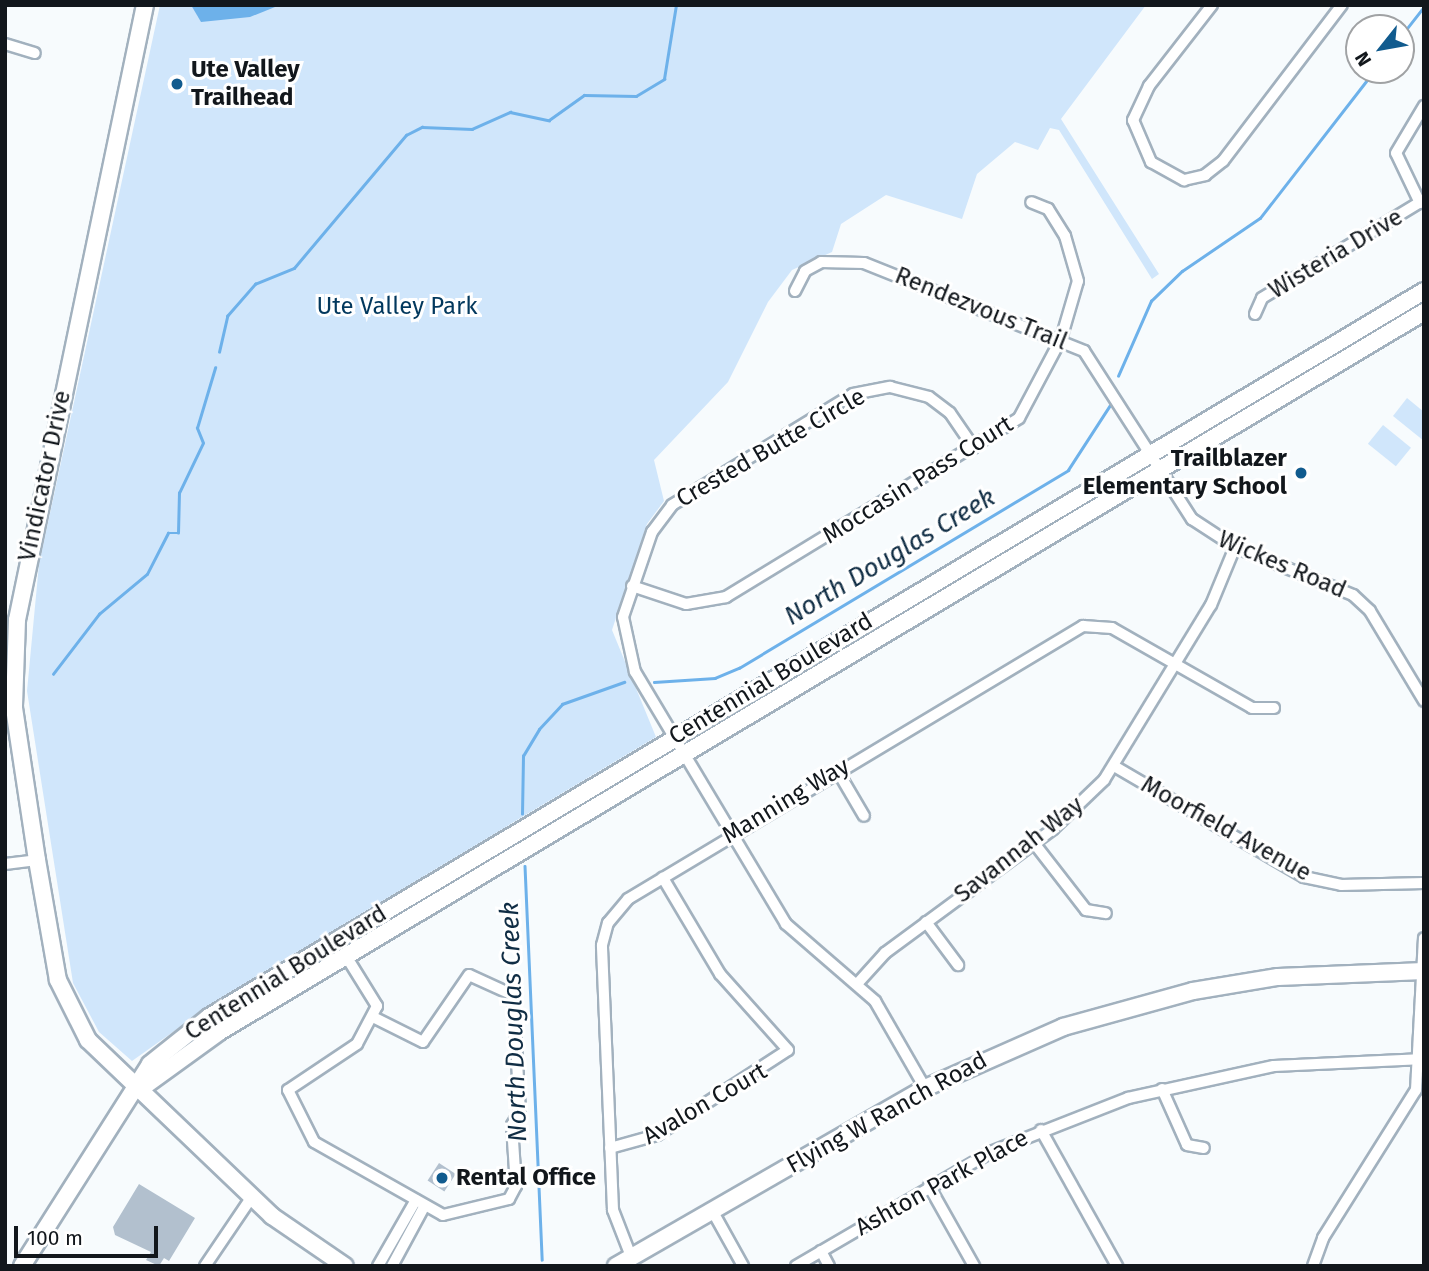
<!DOCTYPE html>
<html>
<head>
<meta charset="utf-8">
<style>
	body { margin:0 }
	#map { position:relative; width:1429px; height:1271px; overflow:hidden; background:#f7fbfd; font-family:"Fira Sans",sans-serif }
	div>[style] { position:absolute }
	[style*='--x'] { left:calc(var(--x)*1px); top:calc(var(--y)*1px); width:calc(var(--w)*1px); rotate:calc(var(--a)*1deg) }
	.green>* { inset:0; background:#d0e6fb; transform-origin:0 0 }
	.water>* { inset:0; background:#6db1ea }
	.stream>* { height:2.5px; margin:-1.25px; padding:0 1.25px; transform-origin:1.25px; border-radius:1.25px; background:#6db1ea }
	.building>* { inset:0; background:#b2c0ce; transform-origin:0 0 }
	.roads { filter:drop-shadow(2px 0 #a2b1be) drop-shadow(-2px 0 #a2b1be) drop-shadow(0 2px #a2b1be) drop-shadow(0 -2px #a2b1be) }
	.street>* { height:10px; margin:-5px; padding:0 5px; transform-origin:5px; border-radius:5px; background:#fff }
	.secondary>* { height:16px; margin:-8px; padding:0 8px; transform-origin:8px; border-radius:8px; background:#fff }
	.dots>* { width:19px; height:19px; translate:-50% -50%; box-sizing:border-box; border:4px solid #fff; border-radius:50% }
	span { translate:-50% -50%; white-space:nowrap; text-align:center; line-height:1.15; -webkit-text-stroke:6px #fff; paint-order:stroke }
	.poi-label { font-size:24px; color:#12171c; font-weight:700 }
	.left { translate:0 -50%; text-align:left }
	.right { translate:-100% -50%; text-align:right }
	.street-label { font-size:24px; color:#12171c }
	.park-label { font-size:24px; color:#02385d }
	.water-label { font-size:26px; color:#102d44; font-style:italic }
	.frame { position:absolute; inset:0; border:7px solid #12171c; pointer-events:none }
	.north { position:absolute; left:1345px; top:14px; width:70px; height:70px; box-sizing:border-box; background:#fff; border:2px solid #a0a2a4; border-radius:50%; rotate:239deg; font-size:19px; font-weight:700; line-height:28px; text-align:center; color:#12171c }
	.north::after { content:''; display:block; margin:auto; width:24px; height:32px; background:#115b8e; clip-path:polygon(50% 0,100% 100%,50% 72%,0 100%) }
	.scale { position:absolute; left:14px; top:1226px; width:144px; height:32px; box-sizing:border-box; border:4px solid #12171c; border-top:0; padding-left:9px; font-size:21px; line-height:24px; white-space:nowrap; color:#12171c; -webkit-text-stroke:5px #fff; paint-order:stroke }
</style>
</head>
<body>
<div id="map">
	<div class="green">
		<i style="clip-path:polygon(160px 5px,1146px 5px,1061px 119px,1159px 274px,1152px 279px,1059px 130px,1050px 128px,1038px 150px,1015px 142px,977px 174px,962px 219px,886px 195px,841px 224px,832px 252px,792px 270px,768px 302px,728px 382px,654px 460px,664px 501px,647px 524px,612px 630px,656px 737px,225px 995px,132px 1061px,99px 1032px,73px 983px,27px 691px,39px 564px)"></i>
		<i style="clip-path:polygon(1407px 398px,1424px 412px,1424px 441px,1393px 416px)"></i>
		<i style="left:1383px;top:425px;width:36px;height:24px;rotate:39deg"></i>
	</div>
	<div class="water">
		<i style="clip-path:polygon(191px 5px,280px 5px,250px 17px,201px 22px)"></i>
	</div>
	<div class="stream">
		<i style="--x:1401;--y:36;--w:37;--a:-52"></i>
		<i style="--x:219;--y:352;--w:37;--a:-77"></i>
		<i style="--x:227;--y:316;--w:43;--a:-48.8"></i>
		<i style="--x:255;--y:284;--w:42;--a:-22.3"></i>
		<i style="--x:294;--y:268;--w:174;--a:-49.9"></i>
		<i style="--x:406;--y:135;--w:18;--a:-27"></i>
		<i style="--x:422;--y:127;--w:50;--a:2.3"></i>
		<i style="--x:472;--y:129;--w:42;--a:-24.1"></i>
		<i style="--x:510;--y:112;--w:40;--a:12"></i>
		<i style="--x:549;--y:120;--w:43;--a:-35.5"></i>
		<i style="--x:584;--y:95;--w:52;--a:1.1"></i>
		<i style="--x:636;--y:96;--w:33;--a:-31"></i>
		<i style="--x:664;--y:79;--w:75;--a:-80.8"></i>
		<i style="--x:1118;--y:376;--w:82;--a:-66.3"></i>
		<i style="--x:1151;--y:301;--w:43;--a:-44.1"></i>
		<i style="--x:1182;--y:271;--w:94;--a:-34.2"></i>
		<i style="--x:1260;--y:218;--w:187;--a:-52.2"></i>
		<i style="--x:53;--y:674;--w:76;--a:-52.5"></i>
		<i style="--x:99;--y:614;--w:62;--a:-39.8"></i>
		<i style="--x:147;--y:574;--w:46;--a:-62.9"></i>
		<i style="--x:168;--y:533;--w:10;--a:0"></i>
		<i style="--x:178;--y:533;--w:40;--a:-88.6"></i>
		<i style="--x:179;--y:493;--w:55;--a:-64.4"></i>
		<i style="--x:203;--y:443;--w:16;--a:-112"></i>
		<i style="--x:197;--y:428;--w:63;--a:-73.3"></i>
		<i style="--x:654;--y:682;--w:61;--a:-3.8"></i>
		<i style="--x:715;--y:678;--w:26;--a:-23"></i>
		<i style="--x:739;--y:668;--w:384;--a:-31"></i>
		<i style="--x:1068;--y:470;--w:77;--a:-57.1"></i>
		<i style="--x:522;--y:814;--w:58;--a:-89"></i>
		<i style="--x:523;--y:756;--w:31;--a:-59"></i>
		<i style="--x:539;--y:729;--w:34;--a:-47"></i>
		<i style="--x:562;--y:704;--w:66;--a:-19.5"></i>
		<i style="--x:525;--y:866;--w:394;--a:87.5"></i>
	</div>
	<div class="building">
		<i style="left:439px;top:1163px;width:20px;height:21px;rotate:33deg"></i>
		<i style="clip-path:polygon(139px 1184px,195px 1218px,169px 1261px,164px 1258px,159px 1266px,146px 1260px,151px 1252px,115px 1235px,113px 1227px)"></i>
	</div>
	<div class="roads">
		<div class="street">
			<i style="--x:1212;--y:5;--w:103;--a:127.9"></i>
			<i style="--x:1149;--y:86;--w:38;--a:115"></i>
			<i style="--x:1133;--y:120;--w:46;--a:66.8"></i>
			<i style="--x:1151;--y:162;--w:38;--a:29"></i>
			<i style="--x:1184;--y:180;--w:22;--a:-13"></i>
			<i style="--x:1205;--y:175;--w:23;--a:-38"></i>
			<i style="--x:1223;--y:161;--w:196;--a:-52.7"></i>
			<i style="--x:5;--y:44;--w:31;--a:17"></i>
			<i style="--x:1420;--y:203;--w:55;--a:-115.6"></i>
			<i style="--x:1396;--y:153;--w:55;--a:-59.2"></i>
			<i style="--x:795;--y:291;--w:22;--a:-63"></i>
			<i style="--x:805;--y:271;--w:18;--a:-29"></i>
			<i style="--x:821;--y:262;--w:43;--a:1.3"></i>
			<i style="--x:864;--y:263;--w:237;--a:21.8"></i>
			<i style="--x:1084;--y:351;--w:200;--a:57.3"></i>
			<i style="--x:1192;--y:519;--w:51;--a:33.1"></i>
			<i style="--x:1235;--y:547;--w:127;--a:22.1"></i>
			<i style="--x:1353;--y:595;--w:23;--a:43"></i>
			<i style="--x:1370;--y:611;--w:105;--a:59"></i>
			<i style="--x:1255;--y:314;--w:17;--a:-66"></i>
			<i style="--x:1262;--y:298;--w:189;--a:-31.2"></i>
			<i style="--x:632;--y:586;--w:57;--a:18.4"></i>
			<i style="--x:686;--y:604;--w:41;--a:-9.9"></i>
			<i style="--x:726;--y:597;--w:343;--a:-31.4"></i>
			<i style="--x:1019;--y:418;--w:89;--a:-62"></i>
			<i style="--x:1061;--y:339;--w:60;--a:-73.7"></i>
			<i style="--x:1078;--y:281;--w:47;--a:-106.1"></i>
			<i style="--x:1065;--y:236;--w:32;--a:-122"></i>
			<i style="--x:1048;--y:209;--w:18;--a:-158"></i>
			<i style="--x:1114;--y:766;--w:220;--a:30.3"></i>
			<i style="--x:1304;--y:877;--w:38;--a:12"></i>
			<i style="--x:1341;--y:885;--w:83;--a:-1.4"></i>
			<i style="--x:837;--y:770;--w:53;--a:59.6"></i>
			<i style="--x:1034;--y:843;--w:85;--a:52.2"></i>
			<i style="--x:1086;--y:910;--w:20;--a:9"></i>
			<i style="--x:5;--y:864;--w:32;--a:-7"></i>
			<i style="--x:926;--y:922;--w:54;--a:53.3"></i>
			<i style="--x:346;--y:956;--w:59;--a:58.2"></i>
			<i style="--x:377;--y:1006;--w:43;--a:117.8"></i>
			<i style="--x:357;--y:1044;--w:83;--a:146.3"></i>
			<i style="--x:288;--y:1090;--w:58;--a:63.4"></i>
			<i style="--x:314;--y:1142;--w:148;--a:29.5"></i>
			<i style="--x:443;--y:1215;--w:68;--a:-13.6"></i>
			<i style="--x:509;--y:1199;--w:15;--a:-62"></i>
			<i style="--x:516;--y:1186;--w:61;--a:-93.8"></i>
			<i style="--x:512;--y:1125;--w:16;--a:-60"></i>
			<i style="--x:520;--y:1111;--w:116;--a:-93.5"></i>
			<i style="--x:513;--y:995;--w:48;--a:-155.6"></i>
			<i style="--x:469;--y:975;--w:81;--a:124.5"></i>
			<i style="--x:423;--y:1042;--w:56;--a:-153.4"></i>
			<i style="--x:857;--y:984;--w:42;--a:-47.9"></i>
			<i style="--x:885;--y:953;--w:209;--a:-36.4"></i>
			<i style="--x:1053;--y:829;--w:71;--a:-43.9"></i>
			<i style="--x:1104;--y:780;--w:205;--a:-58.6"></i>
			<i style="--x:1211;--y:605;--w:63;--a:-67.5"></i>
			<i style="--x:925;--y:1088;--w:100;--a:-119.9"></i>
			<i style="--x:875;--y:1001;--w:118;--a:-139.1"></i>
			<i style="--x:786;--y:924;--w:294;--a:-120.9"></i>
			<i style="--x:635;--y:672;--w:56;--a:-102.3"></i>
			<i style="--x:623;--y:617;--w:90;--a:-71.2"></i>
			<i style="--x:652;--y:532;--w:34;--a:-53"></i>
			<i style="--x:672;--y:505;--w:212;--a:-31.5"></i>
			<i style="--x:853;--y:394;--w:38;--a:-11"></i>
			<i style="--x:890;--y:387;--w:40;--a:14.4"></i>
			<i style="--x:929;--y:397;--w:26;--a:37"></i>
			<i style="--x:950;--y:413;--w:42;--a:55.6"></i>
			<i style="--x:1162;--y:1089;--w:61;--a:65.9"></i>
			<i style="--x:1187;--y:1145;--w:17;--a:10"></i>
			<i style="--x:1041;--y:1130;--w:156;--a:60.8"></i>
			<i style="--x:610;--y:1148;--w:49;--a:-15.5"></i>
			<i style="--x:657;--y:1135;--w:156;--a:-33"></i>
			<i style="--x:788;--y:1050;--w:102;--a:-131.8"></i>
			<i style="--x:720;--y:974;--w:112;--a:-120.7"></i>
			<i style="--x:929;--y:1186;--w:92;--a:60.6"></i>
			<i style="--x:713;--y:1212;--w:62;--a:60.9"></i>
			<i style="--x:821;--y:1251;--w:17;--a:62"></i>
			<i style="--x:632;--y:1259;--w:53;--a:-111.2"></i>
			<i style="--x:613;--y:1210;--w:265;--a:-92.4"></i>
			<i style="--x:602;--y:945;--w:23;--a:-75"></i>
			<i style="--x:608;--y:923;--w:31;--a:-50"></i>
			<i style="--x:628;--y:899;--w:531;--a:-30.96"></i>
			<i style="--x:1083;--y:626;--w:29;--a:4"></i>
			<i style="--x:1112;--y:628;--w:161;--a:29.7"></i>
			<i style="--x:1252;--y:708;--w:22;--a:0"></i>
			<i style="--x:205;--y:1266;--w:82;--a:-55.9"></i>
			<i style="--x:378;--y:1266;--w:76;--a:-60.1"></i>
			<i style="--x:392;--y:1266;--w:69;--a:-61.6"></i>
			<i style="--x:796;--y:1266;--w:228;--a:-30.3"></i>
			<i style="--x:993;--y:1151;--w:145;--a:-21.4"></i>
			<i style="--x:1128;--y:1098;--w:149;--a:-12.4"></i>
			<i style="--x:1274;--y:1066;--w:150;--a:-2.7"></i>
			<i style="--x:1313;--y:1266;--w:30;--a:-70"></i>
			<i style="--x:1323;--y:1238;--w:175;--a:-57.9"></i>
			<i style="--x:1416;--y:1090;--w:152;--a:-87"></i>
		</div>
		<div class="secondary">
			<i style="--x:145;--y:5;--w:628;--a:101.76"></i>
			<i style="--x:17;--y:620;--w:88;--a:92"></i>
			<i style="--x:14;--y:708;--w:154;--a:81.4"></i>
			<i style="--x:37;--y:860;--w:122;--a:80.1"></i>
			<i style="--x:58;--y:980;--w:67;--a:63.4"></i>
			<i style="--x:88;--y:1040;--w:255;--a:43.7"></i>
			<i style="--x:272;--y:1216;--w:88;--a:34.4"></i>
			<i style="--x:139;--y:1090;--w:99;--a:-35.9"></i>
			<i style="--x:219;--y:1032;--w:1404;--a:-30.86"></i>
			<i style="--x:22;--y:1266;--w:239;--a:-57.6"></i>
			<i style="--x:150;--y:1064;--w:75;--a:-38.5"></i>
			<i style="--x:209;--y:1017;--w:1415;--a:-30.86"></i>
			<i style="--x:616;--y:1266;--w:357;--a:-29.9"></i>
			<i style="--x:925;--y:1088;--w:151;--a:-23.8"></i>
			<i style="--x:1063;--y:1027;--w:135;--a:-15.5"></i>
			<i style="--x:1193;--y:991;--w:86;--a:-9.4"></i>
			<i style="--x:1278;--y:977;--w:146;--a:-2.4"></i>
		</div>
	</div>
	<div class="dots">
		<i style="left:177px;top:84px;background:#115b8e"></i>
		<i style="left:1301px;top:473px;background:#115b8e"></i>
		<i style="left:442px;top:1178px;background:#115b8e"></i>
	</div>
	<div class="poi-label">
		<span class="left" style="left:191px;top:84px">Ute Valley<br>Trailhead</span>
		<span class="right" style="left:1287px;top:473px">Trailblazer<br>Elementary School</span>
		<span class="left" style="left:456px;top:1178px">Rental Office</span>
	</div>
	<div class="street-label">
		<span style="left:1336px;top:254px;rotate:-31deg">Wisteria Drive</span>
		<span style="left:981px;top:309px;rotate:22deg">Rendezvous Trail</span>
		<span style="left:771px;top:448px;rotate:-30deg">Crested Butte Circle</span>
		<span style="left:45px;top:476px;rotate:-78deg">Vindicator Drive</span>
		<span style="left:918px;top:480px;rotate:-32deg">Moccasin Pass Court</span>
		<span style="left:1282px;top:565px;rotate:23deg">Wickes Road</span>
		<span style="left:771px;top:679px;rotate:-31deg">Centennial Boulevard</span>
		<span style="left:786px;top:801px;rotate:-31deg">Manning Way</span>
		<span style="left:1226px;top:829px;rotate:29deg">Moorfield Avenue</span>
		<span style="left:1019px;top:850px;rotate:-38deg">Savannah Way</span>
		<span style="left:286px;top:973px;rotate:-32deg">Centennial Boulevard</span>
		<span style="left:705px;top:1104px;rotate:-30deg">Avalon Court</span>
		<span style="left:887px;top:1113px;rotate:-29deg">Flying W Ranch Road</span>
		<span style="left:942px;top:1183px;rotate:-29deg">Ashton Park Place</span>
	</div>
	<div class="park-label">
		<span style="left:397px;top:307px">Ute Valley Park</span>
	</div>
	<div class="water-label">
		<span style="left:890px;top:557px;rotate:-31deg">North Douglas Creek</span>
		<span style="left:514px;top:1022px;rotate:-92deg">North Douglas Creek</span>
	</div>
	<div class="frame"></div>
	<div class="north">N</div>
	<div class="scale">100 m</div>
</div>
</body>
</html>
